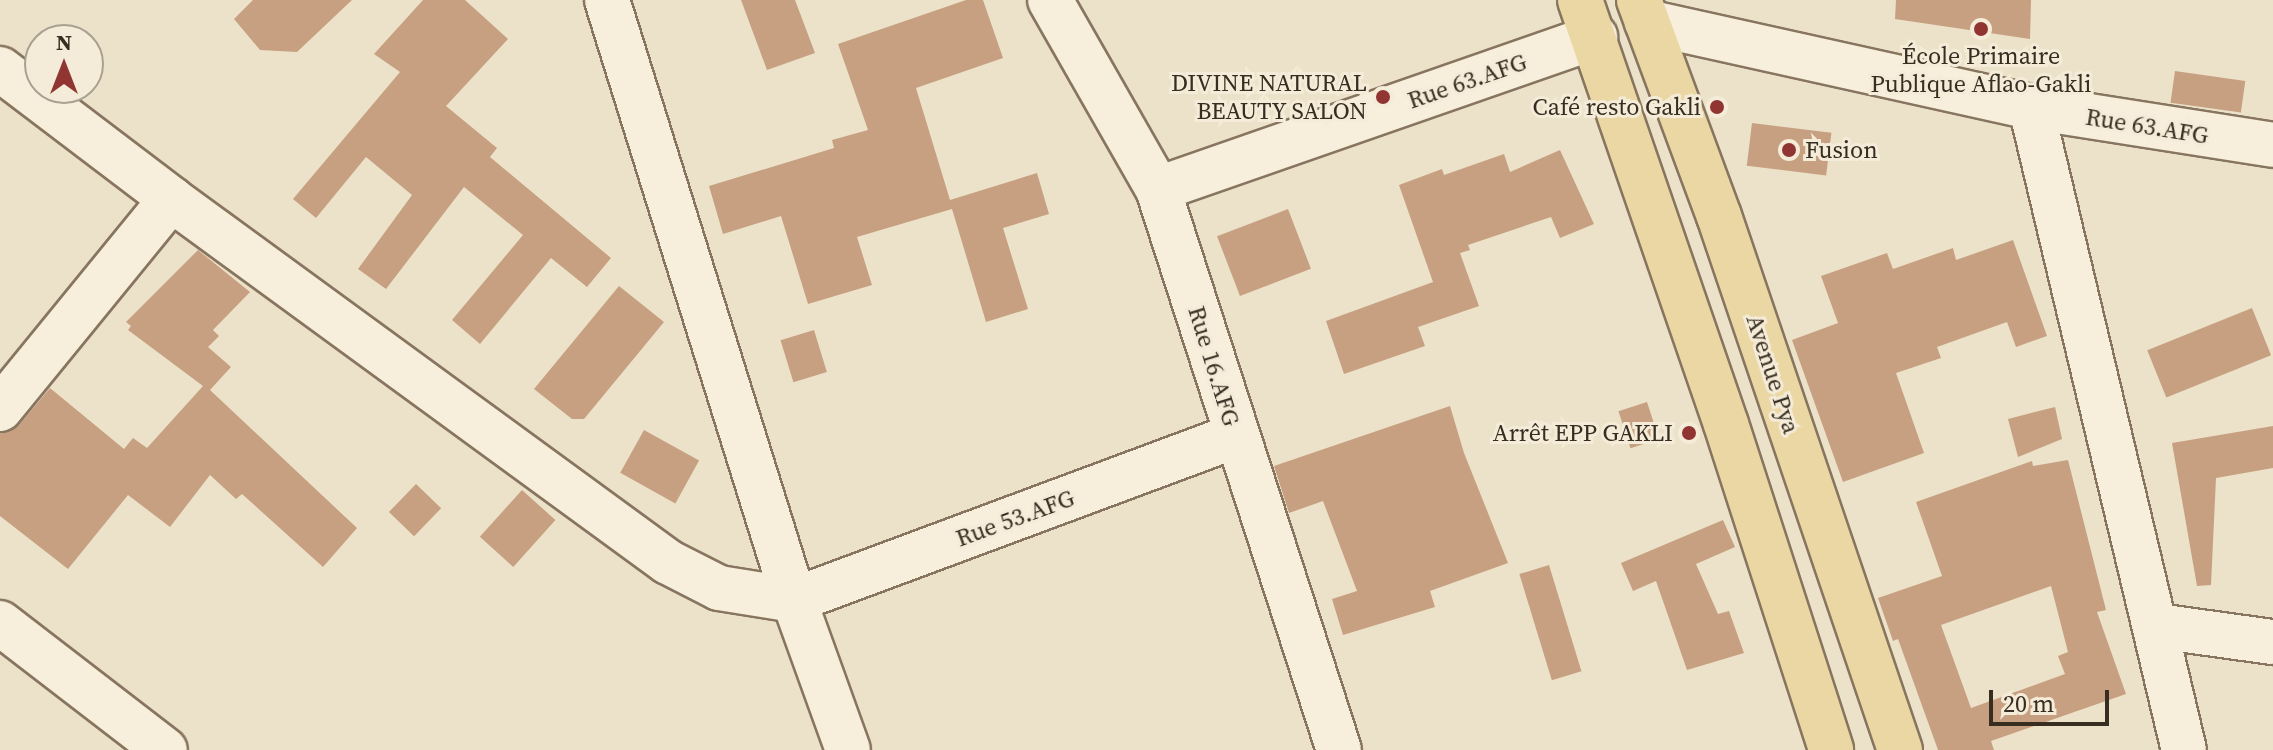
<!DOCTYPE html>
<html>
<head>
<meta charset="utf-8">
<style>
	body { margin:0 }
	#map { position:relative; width:2273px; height:750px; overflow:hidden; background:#ece2c9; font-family:"Source Serif 4",serif }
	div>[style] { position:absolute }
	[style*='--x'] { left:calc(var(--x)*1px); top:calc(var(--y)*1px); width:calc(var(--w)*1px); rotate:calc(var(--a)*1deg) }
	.building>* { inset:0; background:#c7a081; transform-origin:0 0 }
	.roads { filter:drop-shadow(2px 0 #87755f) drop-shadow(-2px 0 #87755f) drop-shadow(0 2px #87755f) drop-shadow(0 -2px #87755f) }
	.minor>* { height:44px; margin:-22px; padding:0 22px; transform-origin:22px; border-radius:22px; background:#f7efdc }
	.major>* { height:44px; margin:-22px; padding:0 22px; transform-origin:22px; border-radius:22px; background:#ebd7a4 }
	.dots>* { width:22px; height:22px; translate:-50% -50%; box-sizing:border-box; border:4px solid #f4ecd8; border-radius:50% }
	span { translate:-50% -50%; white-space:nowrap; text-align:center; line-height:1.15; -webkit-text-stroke:6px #f4ecd8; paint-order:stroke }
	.poi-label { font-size:24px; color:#382d21 }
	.right { translate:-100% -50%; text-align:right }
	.left { translate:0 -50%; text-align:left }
	.street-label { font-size:24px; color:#382d21 }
	.north { position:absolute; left:24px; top:24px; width:80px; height:80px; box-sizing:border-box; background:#f4ecd8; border:2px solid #a9a08f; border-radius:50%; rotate:0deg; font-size:22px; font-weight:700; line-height:32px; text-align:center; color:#382d21 }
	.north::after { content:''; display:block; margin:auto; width:28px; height:36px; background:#913533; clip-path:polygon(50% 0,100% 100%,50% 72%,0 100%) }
	.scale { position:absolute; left:1989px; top:690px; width:120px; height:36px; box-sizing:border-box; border:4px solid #382d21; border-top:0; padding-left:10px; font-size:24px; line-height:28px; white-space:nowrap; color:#382d21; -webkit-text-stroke:6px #f4ecd8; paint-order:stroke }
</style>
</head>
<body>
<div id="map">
	<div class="building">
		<i style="clip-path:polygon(253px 0,352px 0,297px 52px,260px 50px,234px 19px)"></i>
		<i style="clip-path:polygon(423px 0,465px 0,508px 39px,446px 106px,497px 148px,490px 157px,611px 258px,587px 287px,551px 258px,480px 344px,452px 320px,523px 235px,464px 187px,386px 289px,358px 269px,412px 195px,366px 157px,316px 218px,293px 199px,400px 72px,374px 54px)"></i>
		<i style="clip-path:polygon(741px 0,795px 0,815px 53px,767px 70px)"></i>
		<i style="clip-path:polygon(966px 0,983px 0,1003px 58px,916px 88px,950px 200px,1037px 173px,1049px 214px,1003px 228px,1028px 309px,986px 322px,952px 209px,857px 237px,872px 285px,808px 304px,781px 216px,723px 234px,709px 186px,834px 148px,832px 140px,868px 130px,838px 44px)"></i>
		<i style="clip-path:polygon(1896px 0,2031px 0,2030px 39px,1895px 19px)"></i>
		<i style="left:2175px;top:71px;width:71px;height:32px;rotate:8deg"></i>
		<i style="left:1752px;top:123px;width:80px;height:43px;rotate:7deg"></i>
		<i style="clip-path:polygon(1560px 150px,1594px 224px,1560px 238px,1551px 217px,1468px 245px,1470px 250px,1460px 253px,1479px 306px,1418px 327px,1425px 346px,1344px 374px,1326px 321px,1433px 282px,1399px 185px,1442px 169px,1444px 175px,1504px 154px,1510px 172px)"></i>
		<i style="left:1288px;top:209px;width:64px;height:76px;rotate:69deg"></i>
		<i style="clip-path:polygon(2013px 240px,2047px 336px,2016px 347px,2007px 322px,1937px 347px,1941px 358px,1896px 373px,1924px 453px,1843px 482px,1792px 340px,1838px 323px,1821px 276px,1887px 253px,1893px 269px,1953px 248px,1956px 260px)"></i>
		<i style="clip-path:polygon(198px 250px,250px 292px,213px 330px,219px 336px,208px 347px,231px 367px,210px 390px,357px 528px,323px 567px,242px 494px,236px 499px,210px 475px,170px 527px,128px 495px,68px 569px,0 516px,0 433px,19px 425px,50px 388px,124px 449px,133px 438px,147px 448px,203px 386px,128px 330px,131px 326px,126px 322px)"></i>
		<i style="clip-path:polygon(619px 286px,664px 322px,584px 419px,572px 419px,534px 389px)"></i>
		<i style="left:2252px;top:308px;width:51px;height:113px;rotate:68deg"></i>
		<i style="left:814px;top:330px;width:44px;height:35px;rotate:73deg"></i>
		<i style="left:1647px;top:402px;width:39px;height:30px;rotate:72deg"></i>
		<i style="clip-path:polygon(1450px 406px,1464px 453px,1508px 563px,1430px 591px,1435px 607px,1343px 635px,1332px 599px,1357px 591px,1323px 501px,1289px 513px,1274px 466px)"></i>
		<i style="clip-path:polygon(2055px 407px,2062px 439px,2018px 457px,2008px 419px)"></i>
		<i style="clip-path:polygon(2273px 426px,2273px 468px,2216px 478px,2211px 585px,2197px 586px,2172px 443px)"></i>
		<i style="left:644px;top:430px;width:63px;height:49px;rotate:29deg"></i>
		<i style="clip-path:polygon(evenodd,2068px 460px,2106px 610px,2097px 612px,2126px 694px,1991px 741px,1994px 750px,1938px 750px,1898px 639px,1893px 641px,1878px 598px,1942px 576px,1916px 502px,2032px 461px,2033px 466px,2068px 460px,2051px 586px,2068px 652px,2058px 656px,2065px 674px,1971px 708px,1941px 625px,2051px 586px)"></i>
		<i style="left:416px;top:484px;width:35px;height:39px;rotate:44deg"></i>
		<i style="left:522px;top:490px;width:45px;height:63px;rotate:42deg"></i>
		<i style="clip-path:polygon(1723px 520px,1735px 547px,1696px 564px,1718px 614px,1729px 611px,1744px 653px,1687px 670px,1656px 581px,1633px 591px,1621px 563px)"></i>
		<i style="left:1549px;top:565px;width:111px;height:31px;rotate:73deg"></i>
	</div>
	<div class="roads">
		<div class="minor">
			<i style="--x:607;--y:0;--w:628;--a:72.69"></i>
			<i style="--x:794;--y:600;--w:159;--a:70.2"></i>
			<i style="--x:1050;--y:0;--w:218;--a:60.3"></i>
			<i style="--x:1158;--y:189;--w:589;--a:72.12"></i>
			<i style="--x:1647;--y:22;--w:393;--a:12.5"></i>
			<i style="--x:2031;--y:107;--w:245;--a:8.9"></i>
			<i style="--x:0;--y:69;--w:215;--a:37.2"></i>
			<i style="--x:171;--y:199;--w:615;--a:36.14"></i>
			<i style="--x:668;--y:562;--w:57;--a:27"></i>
			<i style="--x:719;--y:588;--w:76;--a:9.1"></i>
			<i style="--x:794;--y:600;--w:471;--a:-20.4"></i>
			<i style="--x:2031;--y:107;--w:661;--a:76.62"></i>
			<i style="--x:1158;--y:189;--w:463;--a:-19.2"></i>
			<i style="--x:0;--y:409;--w:271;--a:-50.8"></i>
			<i style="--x:0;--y:623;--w:208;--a:37.6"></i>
			<i style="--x:2157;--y:626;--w:117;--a:7.9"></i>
		</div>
		<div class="major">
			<i style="--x:1580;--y:0;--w:448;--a:71"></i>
			<i style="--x:1726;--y:424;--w:342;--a:72.1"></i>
			<i style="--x:1639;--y:0;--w:230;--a:69.7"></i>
			<i style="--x:1719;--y:216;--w:564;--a:71.28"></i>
		</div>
	</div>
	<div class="dots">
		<i style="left:1981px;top:29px;background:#913533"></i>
		<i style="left:1383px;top:97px;background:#913533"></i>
		<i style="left:1717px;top:107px;background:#913533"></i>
		<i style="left:1789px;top:150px;background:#913533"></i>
		<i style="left:1689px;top:433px;background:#913533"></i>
	</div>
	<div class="poi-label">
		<span style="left:1981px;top:70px">École Primaire<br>Publique Aflao-Gakli</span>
		<span class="right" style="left:1367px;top:97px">DIVINE NATURAL<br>BEAUTY SALON</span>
		<span class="right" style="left:1701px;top:107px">Café resto Gakli</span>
		<span class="left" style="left:1805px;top:150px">Fusion</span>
		<span class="right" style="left:1673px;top:433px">Arrêt EPP GAKLI</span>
	</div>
	<div class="street-label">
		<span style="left:1467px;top:81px;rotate:-19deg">Rue 63.AFG</span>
		<span style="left:2147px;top:126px;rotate:9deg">Rue 63.AFG</span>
		<span style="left:1214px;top:366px;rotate:73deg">Rue 16.AFG</span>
		<span style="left:1773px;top:374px;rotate:72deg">Avenue Pya</span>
		<span style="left:1015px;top:518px;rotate:-20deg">Rue 53.AFG</span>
	</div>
	<div class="north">N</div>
	<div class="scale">20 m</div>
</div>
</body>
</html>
